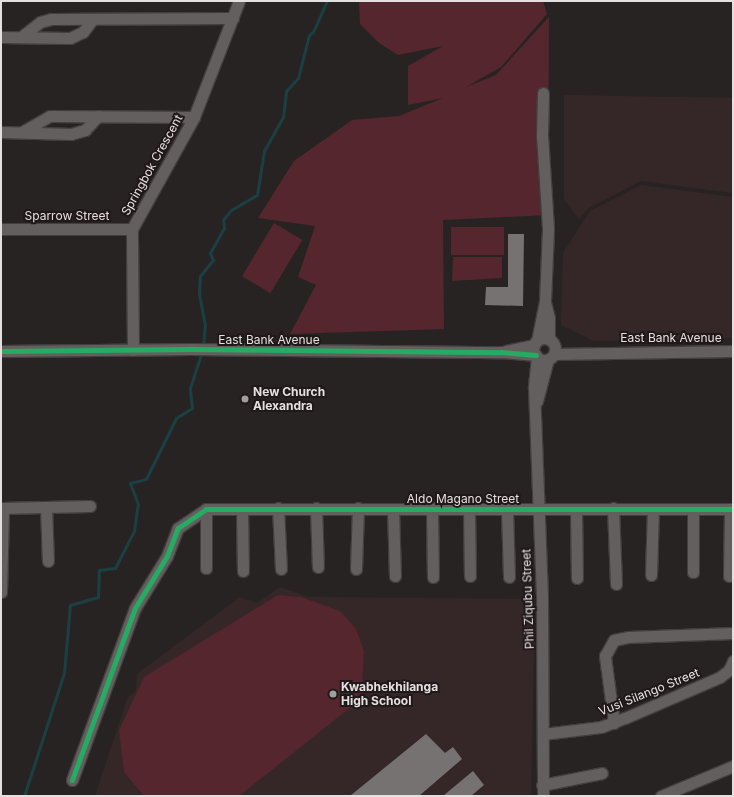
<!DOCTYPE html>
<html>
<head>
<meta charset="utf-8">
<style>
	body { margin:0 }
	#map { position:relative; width:734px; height:797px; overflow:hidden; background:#282323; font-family:Inter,sans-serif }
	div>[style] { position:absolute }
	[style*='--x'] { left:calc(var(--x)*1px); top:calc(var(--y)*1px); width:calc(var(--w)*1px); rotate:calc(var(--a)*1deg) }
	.built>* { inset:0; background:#352728 }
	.green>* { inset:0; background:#55262d; transform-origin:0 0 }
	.stream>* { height:3px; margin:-1.5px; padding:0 1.5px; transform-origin:1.5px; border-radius:1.5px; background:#1a4043 }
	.building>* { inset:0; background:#777272 }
	.roads { filter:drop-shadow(1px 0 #433f3f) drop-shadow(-1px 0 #433f3f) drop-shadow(0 1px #433f3f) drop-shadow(0 -1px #433f3f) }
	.street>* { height:11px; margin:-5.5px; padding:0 5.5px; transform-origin:5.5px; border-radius:5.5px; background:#645f5f }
	.street>.ring { margin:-5.5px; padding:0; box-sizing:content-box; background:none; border:11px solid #645f5f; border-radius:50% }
	.cycleway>* { height:5px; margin:-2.5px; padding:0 2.5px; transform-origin:2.5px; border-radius:2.5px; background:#26ab63 }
	.dots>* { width:11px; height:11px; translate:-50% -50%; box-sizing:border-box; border:2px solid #201819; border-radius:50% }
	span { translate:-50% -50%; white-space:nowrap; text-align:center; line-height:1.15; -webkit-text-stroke:4px #201819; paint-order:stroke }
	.street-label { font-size:12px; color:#e5e0e0 }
	.poi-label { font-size:12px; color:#e5e0e0; font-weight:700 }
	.left { translate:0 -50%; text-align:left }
	.frame { position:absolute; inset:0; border:2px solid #e5e0e0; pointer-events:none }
</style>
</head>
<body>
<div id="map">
	<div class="built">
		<i style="clip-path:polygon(564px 95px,733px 98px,733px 193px,641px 181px,589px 208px,579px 219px,564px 199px)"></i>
		<i style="clip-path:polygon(641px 185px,733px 197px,733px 338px,594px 341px,561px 325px,563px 253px,590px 211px)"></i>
		<i style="clip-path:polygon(280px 587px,308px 597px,535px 599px,531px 796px,95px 796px,128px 697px,136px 691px,137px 674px,240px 597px,257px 603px)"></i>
	</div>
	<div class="green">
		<i style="clip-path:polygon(359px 1px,543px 1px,547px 14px,501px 67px,466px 87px,496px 75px,549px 17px,548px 215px,443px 220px,444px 329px,290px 334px,316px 285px,298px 277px,315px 226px,258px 218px,294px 161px,352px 120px,399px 116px,443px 98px,408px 105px,408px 66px,443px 46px,398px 55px,379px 43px,360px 24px)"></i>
		<i style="left:274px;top:223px;width:33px;height:62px;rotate:31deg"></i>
		<i style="left:451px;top:227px;width:53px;height:28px"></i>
		<i style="clip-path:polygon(453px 257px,502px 257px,502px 278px,452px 281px)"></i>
		<i style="clip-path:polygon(278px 595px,301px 597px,340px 611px,356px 629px,364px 651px,361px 699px,239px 796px,144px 796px,124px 772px,119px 730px,144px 677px)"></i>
	</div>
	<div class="stream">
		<i style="--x:203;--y:347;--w:22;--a:-85"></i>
		<i style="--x:205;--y:325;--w:32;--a:-101"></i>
		<i style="--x:199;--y:294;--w:18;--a:-87"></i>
		<i style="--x:200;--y:276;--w:21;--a:-51"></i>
		<i style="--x:213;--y:260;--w:8;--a:-113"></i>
		<i style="--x:210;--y:253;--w:29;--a:-61"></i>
		<i style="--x:224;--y:228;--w:8;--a:-97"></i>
		<i style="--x:223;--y:220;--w:13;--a:-51"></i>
		<i style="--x:231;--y:210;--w:30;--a:-30"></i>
		<i style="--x:257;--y:195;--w:45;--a:-81"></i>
		<i style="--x:264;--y:151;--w:39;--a:-61"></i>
		<i style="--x:283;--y:117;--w:26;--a:-83"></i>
		<i style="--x:286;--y:91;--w:18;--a:-47"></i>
		<i style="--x:298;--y:78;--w:44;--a:-75.7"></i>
		<i style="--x:309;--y:35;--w:5;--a:-37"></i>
		<i style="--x:313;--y:32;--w:34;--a:-66"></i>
		<i style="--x:24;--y:796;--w:129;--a:-72"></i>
		<i style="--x:64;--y:673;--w:68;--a:-85"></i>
		<i style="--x:70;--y:605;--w:29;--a:-16"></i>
		<i style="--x:98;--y:597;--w:27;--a:-88"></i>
		<i style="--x:99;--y:570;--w:16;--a:-7"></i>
		<i style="--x:115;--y:568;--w:42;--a:-62.8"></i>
		<i style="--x:134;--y:531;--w:27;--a:-82"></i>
		<i style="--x:138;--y:504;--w:22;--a:-111"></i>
		<i style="--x:130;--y:483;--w:16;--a:-14"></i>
		<i style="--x:146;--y:479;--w:68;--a:-63.8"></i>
		<i style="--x:176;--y:418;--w:19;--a:-32"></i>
		<i style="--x:192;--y:408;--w:20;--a:-96"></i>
		<i style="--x:190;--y:388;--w:38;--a:-72"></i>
	</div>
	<div class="building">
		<i style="clip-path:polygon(508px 234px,524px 234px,523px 306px,485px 305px,486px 287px,508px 287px)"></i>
		<i style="clip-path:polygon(426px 734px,445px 753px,453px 747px,462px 759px,419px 796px,350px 796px)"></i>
		<i style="clip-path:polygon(473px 771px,484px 785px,471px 796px,443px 796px)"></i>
	</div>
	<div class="roads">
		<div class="street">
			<i style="--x:1;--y:37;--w:69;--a:0.8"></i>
			<i style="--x:70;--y:38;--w:14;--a:-25"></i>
			<i style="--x:83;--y:32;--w:15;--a:-53"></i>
			<i style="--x:21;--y:37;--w:24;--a:-38"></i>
			<i style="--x:40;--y:22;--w:11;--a:-15"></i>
			<i style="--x:51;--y:19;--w:182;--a:-0.3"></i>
			<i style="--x:1;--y:132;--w:70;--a:1.6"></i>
			<i style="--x:71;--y:134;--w:15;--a:-16"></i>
			<i style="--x:85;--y:130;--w:19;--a:-47"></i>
			<i style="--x:22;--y:132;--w:32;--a:-30"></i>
			<i style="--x:50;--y:116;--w:144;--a:0.4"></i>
			<i style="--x:1;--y:229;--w:131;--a:0"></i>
			<i style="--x:545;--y:302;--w:16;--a:76"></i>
			<i style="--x:549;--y:318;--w:21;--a:90"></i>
			<i class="ring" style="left:533px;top:338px;width:11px;height:11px"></i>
			<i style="--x:537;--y:341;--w:41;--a:-78.7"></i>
			<i style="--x:545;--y:301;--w:73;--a:-87.6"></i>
			<i style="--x:548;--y:228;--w:92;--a:-93.7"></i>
			<i style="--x:542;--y:136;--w:43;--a:-88.7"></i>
			<i style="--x:133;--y:350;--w:121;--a:-90.5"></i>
			<i style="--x:132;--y:229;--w:128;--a:-61"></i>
			<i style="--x:194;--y:117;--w:124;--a:-68.8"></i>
			<i style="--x:1;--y:351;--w:190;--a:-0.6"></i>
			<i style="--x:191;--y:349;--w:310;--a:0.6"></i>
			<i style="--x:501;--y:352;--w:35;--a:5"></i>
			<i style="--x:506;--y:351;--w:29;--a:-12"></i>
			<i style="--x:554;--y:354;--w:179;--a:-1"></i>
			<i style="--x:537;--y:357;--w:31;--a:96"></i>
			<i style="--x:534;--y:388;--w:207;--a:87.8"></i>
			<i style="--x:542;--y:595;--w:201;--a:89.7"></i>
			<i style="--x:537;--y:401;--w:43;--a:-75.3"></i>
			<i style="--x:46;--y:507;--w:54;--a:87.9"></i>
			<i style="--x:1;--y:508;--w:89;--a:-1.3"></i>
			<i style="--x:278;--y:508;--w:61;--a:87.2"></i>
			<i style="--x:316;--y:508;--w:59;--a:88.1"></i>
			<i style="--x:432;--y:508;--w:69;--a:89.2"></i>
			<i style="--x:469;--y:508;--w:68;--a:89.2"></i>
			<i style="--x:613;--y:508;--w:76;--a:87.7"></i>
			<i style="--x:206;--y:509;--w:59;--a:90"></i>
			<i style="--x:242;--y:509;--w:62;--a:89.1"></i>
			<i style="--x:393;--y:509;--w:67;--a:88.3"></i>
			<i style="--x:507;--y:509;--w:68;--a:88.3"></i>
			<i style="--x:576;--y:509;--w:69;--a:89.2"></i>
			<i style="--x:356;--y:569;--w:61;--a:-88.1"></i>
			<i style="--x:693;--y:572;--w:63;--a:-90"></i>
			<i style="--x:651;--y:575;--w:66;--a:-88.3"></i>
			<i style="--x:729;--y:576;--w:67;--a:-89.1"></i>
			<i style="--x:1;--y:592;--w:84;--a:-88.6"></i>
			<i style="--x:614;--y:723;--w:68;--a:-97.7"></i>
			<i style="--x:605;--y:656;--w:18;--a:-61"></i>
			<i style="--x:614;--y:640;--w:14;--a:-12"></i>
			<i style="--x:628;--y:637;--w:105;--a:-2.2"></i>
			<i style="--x:543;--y:734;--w:58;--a:-6.9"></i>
			<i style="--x:601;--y:727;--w:26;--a:-21"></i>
			<i style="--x:625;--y:718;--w:103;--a:-23.3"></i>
			<i style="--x:720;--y:677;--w:11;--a:-38"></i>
			<i style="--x:729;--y:670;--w:10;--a:-66"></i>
			<i style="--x:72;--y:780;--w:183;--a:-69.9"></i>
			<i style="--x:135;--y:608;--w:61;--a:-58.4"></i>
			<i style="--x:167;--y:556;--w:30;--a:-69"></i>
			<i style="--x:178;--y:528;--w:34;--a:-34"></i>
			<i style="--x:206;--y:509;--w:527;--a:0"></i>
			<i style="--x:542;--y:785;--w:61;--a:-11.3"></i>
			<i style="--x:661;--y:796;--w:78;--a:-22.6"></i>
		</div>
	</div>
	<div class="cycleway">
		<i style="--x:1;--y:351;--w:190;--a:-0.6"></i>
		<i style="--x:191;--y:349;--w:310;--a:0.6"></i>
		<i style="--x:501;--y:352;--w:35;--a:5"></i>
		<i style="--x:72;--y:780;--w:183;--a:-69.9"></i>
		<i style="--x:135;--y:608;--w:61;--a:-58.4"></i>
		<i style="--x:167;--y:556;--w:30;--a:-69"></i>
		<i style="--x:178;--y:528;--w:34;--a:-34"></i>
		<i style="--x:206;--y:509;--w:527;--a:0"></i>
	</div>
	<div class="dots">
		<i style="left:245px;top:399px;background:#a39e9e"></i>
		<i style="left:333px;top:694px;background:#a39e9e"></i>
	</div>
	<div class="street-label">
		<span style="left:152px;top:165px;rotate:-61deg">Springbok Crescent</span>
		<span style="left:67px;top:216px">Sparrow Street</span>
		<span style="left:671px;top:338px">East Bank Avenue</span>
		<span style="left:269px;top:340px">East Bank Avenue</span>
		<span style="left:463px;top:499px">Aldo Magano Street</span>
		<span style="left:528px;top:599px;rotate:-92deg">Phil Ziqubu Street</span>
		<span style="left:649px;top:692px;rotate:-22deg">Vusi Silango Street</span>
	</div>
	<div class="poi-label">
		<span class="left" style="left:253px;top:399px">New Church<br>Alexandra</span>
		<span class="left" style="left:341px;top:694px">Kwabhekhilanga<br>High School</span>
	</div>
	<div class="frame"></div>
</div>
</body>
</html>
